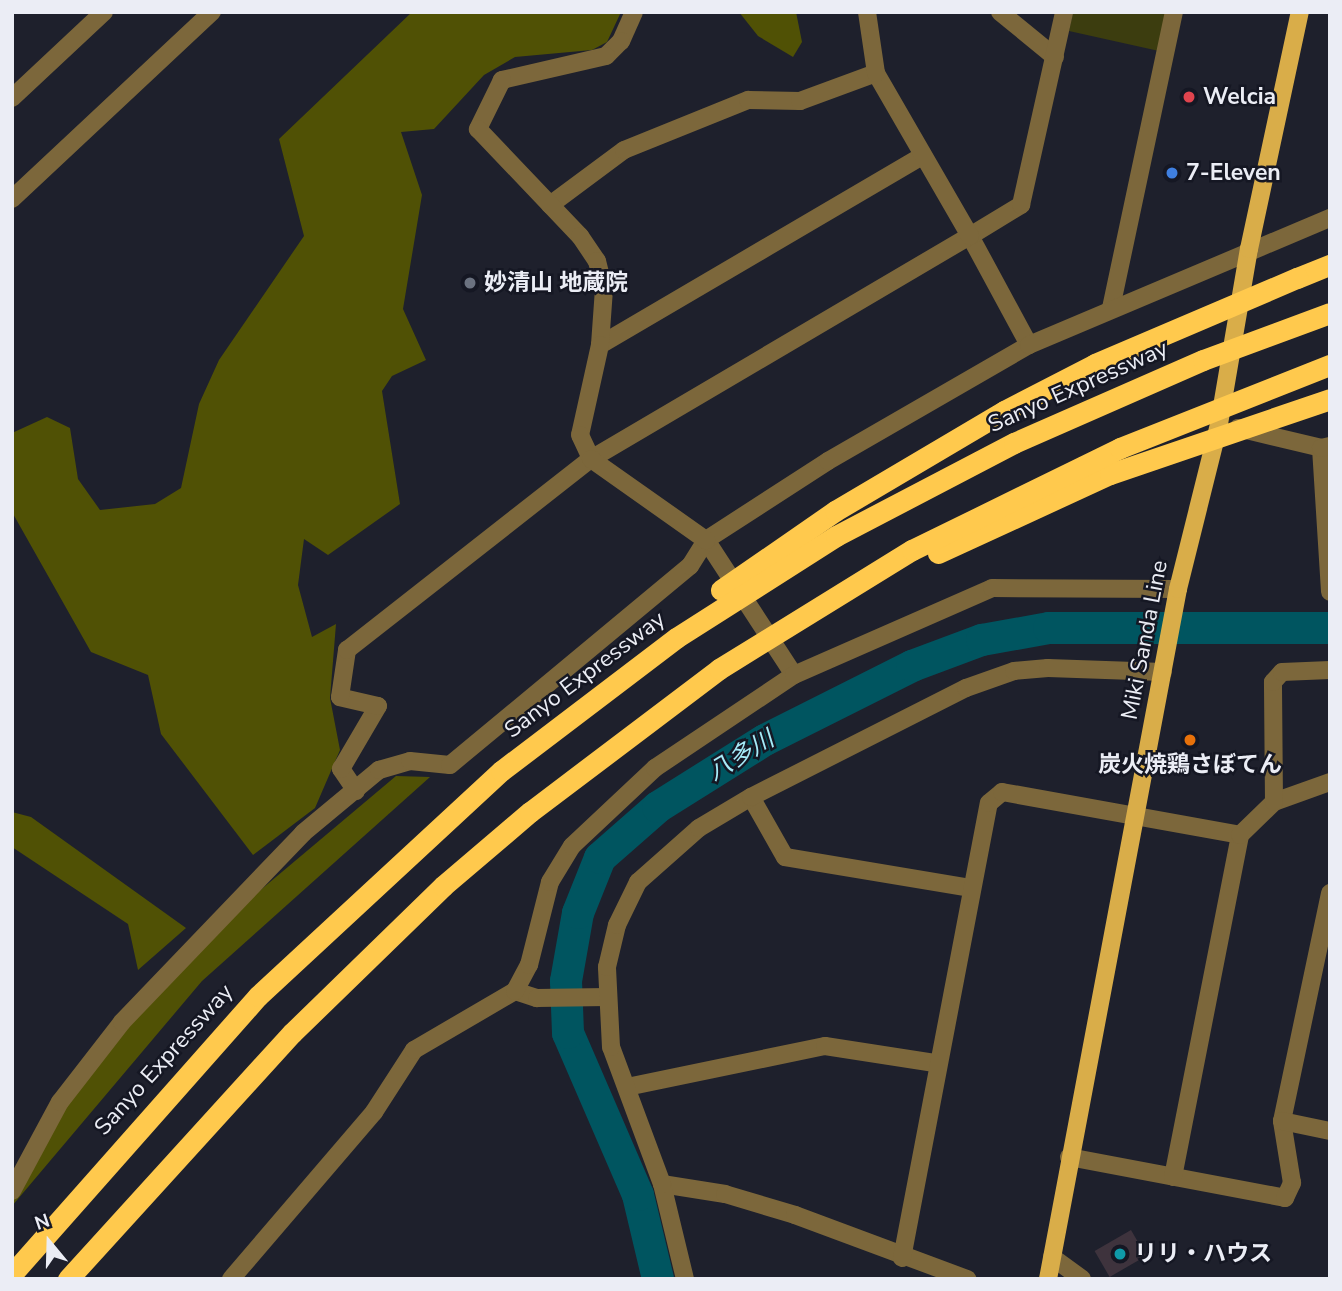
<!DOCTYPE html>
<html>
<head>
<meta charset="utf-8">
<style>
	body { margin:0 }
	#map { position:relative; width:1342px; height:1291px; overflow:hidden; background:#1e202c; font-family:"Nunito Sans","Noto Sans JP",sans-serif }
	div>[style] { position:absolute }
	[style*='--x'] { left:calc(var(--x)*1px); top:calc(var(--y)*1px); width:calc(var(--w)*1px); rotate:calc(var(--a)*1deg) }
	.green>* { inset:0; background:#3c3d0f }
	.forest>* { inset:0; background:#505105 }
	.river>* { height:32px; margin:-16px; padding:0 16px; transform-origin:16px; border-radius:16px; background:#005560 }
	.building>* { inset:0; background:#3e333d; transform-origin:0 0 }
	.minor>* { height:18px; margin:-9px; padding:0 9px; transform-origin:9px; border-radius:9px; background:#7c673b }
	.tertiary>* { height:18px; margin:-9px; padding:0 9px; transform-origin:9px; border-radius:9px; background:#7c673b }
	.primary>* { height:18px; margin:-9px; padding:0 9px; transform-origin:9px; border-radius:9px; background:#d9ad49 }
	.motorway>* { height:21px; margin:-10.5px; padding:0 10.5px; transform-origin:10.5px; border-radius:10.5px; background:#ffc94d }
	.motorway-bridge>* { height:21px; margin:-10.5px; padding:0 10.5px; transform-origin:10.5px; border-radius:10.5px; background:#ffc94d }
	.dots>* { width:19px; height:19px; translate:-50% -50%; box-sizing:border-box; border:4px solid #151723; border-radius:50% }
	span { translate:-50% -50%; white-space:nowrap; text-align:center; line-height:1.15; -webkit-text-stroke:5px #151723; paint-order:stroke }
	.poi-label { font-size:23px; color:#ebedf5; font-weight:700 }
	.left { translate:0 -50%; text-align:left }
	.street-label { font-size:23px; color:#ebedf5 }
	.water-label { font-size:24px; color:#a5ebf8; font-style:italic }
	.frame { position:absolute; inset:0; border:14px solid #ebedf5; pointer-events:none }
	.north { position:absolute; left:14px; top:1207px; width:70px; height:70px; -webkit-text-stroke:5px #151723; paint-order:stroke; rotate:341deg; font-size:19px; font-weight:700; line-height:28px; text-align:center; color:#ebedf5 }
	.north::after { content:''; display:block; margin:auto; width:24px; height:32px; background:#ebedf5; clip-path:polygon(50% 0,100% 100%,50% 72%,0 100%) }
</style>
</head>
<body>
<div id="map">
	<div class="green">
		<i style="clip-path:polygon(1073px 12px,1168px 12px,1159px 51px,1069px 31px)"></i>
	</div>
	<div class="forest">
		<i style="clip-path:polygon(412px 12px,621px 12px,607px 42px,592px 50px,515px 57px,484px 75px,434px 129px,401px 132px,422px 195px,403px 309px,426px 360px,392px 376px,382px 391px,400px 504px,328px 555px,304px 539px,298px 585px,312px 637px,336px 624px,330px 698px,340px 750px,315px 808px,253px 855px,161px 734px,148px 675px,91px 652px,12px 512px,12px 433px,47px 417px,70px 428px,78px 479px,100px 510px,155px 504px,181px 488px,199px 404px,219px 360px,304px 236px,279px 139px)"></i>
		<i style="clip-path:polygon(739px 12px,796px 12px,802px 42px,793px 57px,758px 36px)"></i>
		<i style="clip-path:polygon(396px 776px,430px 777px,202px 981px,12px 1206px,12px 1195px,71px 1092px,213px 930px)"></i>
		<i style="clip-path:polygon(12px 812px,31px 817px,186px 928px,138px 970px,128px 924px,12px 847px)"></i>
	</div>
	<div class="river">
		<i style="--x:658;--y:1279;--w:86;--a:-103.4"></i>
		<i style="--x:638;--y:1195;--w:176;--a:-113.4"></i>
		<i style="--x:568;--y:1033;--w:52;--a:-92.2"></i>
		<i style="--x:566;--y:981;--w:69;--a:-80"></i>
		<i style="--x:578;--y:913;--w:59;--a:-68.2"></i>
		<i style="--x:600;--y:858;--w:77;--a:-41.3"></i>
		<i style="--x:658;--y:807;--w:126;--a:-32.1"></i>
		<i style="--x:765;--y:740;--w:165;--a:-26.7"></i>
		<i style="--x:912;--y:666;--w:75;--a:-20.4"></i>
		<i style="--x:982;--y:640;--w:68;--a:-10.2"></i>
		<i style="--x:1049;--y:628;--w:281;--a:0"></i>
	</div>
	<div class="building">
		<i style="left:1131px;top:1230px;width:30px;height:42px;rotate:60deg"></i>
	</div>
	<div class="minor">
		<i style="--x:1000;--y:12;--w:71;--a:39.3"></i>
		<i style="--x:12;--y:98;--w:126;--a:-43.1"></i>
		<i style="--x:550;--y:205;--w:92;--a:-36.6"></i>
		<i style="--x:624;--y:150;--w:134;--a:-22"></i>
		<i style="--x:748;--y:100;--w:52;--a:1.1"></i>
		<i style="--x:800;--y:101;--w:81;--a:-20.2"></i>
		<i style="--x:1111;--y:308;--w:303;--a:-78"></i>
		<i style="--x:600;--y:345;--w:373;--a:-30.4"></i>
		<i style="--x:1029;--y:345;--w:124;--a:-118.4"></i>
		<i style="--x:970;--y:236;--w:60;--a:-31.3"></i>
		<i style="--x:1021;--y:205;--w:198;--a:-77.4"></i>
		<i style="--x:1238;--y:428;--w:85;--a:13.5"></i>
		<i style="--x:1321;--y:448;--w:144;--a:86.4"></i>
		<i style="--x:706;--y:540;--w:161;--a:56.9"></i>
		<i style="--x:356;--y:791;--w:27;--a:-124"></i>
		<i style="--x:341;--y:769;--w:73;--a:-59.6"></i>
		<i style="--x:378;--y:706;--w:39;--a:-167"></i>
		<i style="--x:340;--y:697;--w:48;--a:-81.5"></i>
		<i style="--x:347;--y:650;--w:310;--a:-38.1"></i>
		<i style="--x:591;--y:459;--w:440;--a:-30.5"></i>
		<i style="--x:970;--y:236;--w:188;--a:-120"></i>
		<i style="--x:876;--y:73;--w:62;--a:-98.4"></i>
		<i style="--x:751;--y:797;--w:69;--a:60.5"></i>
		<i style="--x:785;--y:857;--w:189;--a:9.5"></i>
		<i style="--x:1274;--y:802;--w:59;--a:-19.7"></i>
		<i style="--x:515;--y:991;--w:23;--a:18"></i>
		<i style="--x:537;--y:998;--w:70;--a:-0.8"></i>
		<i style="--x:627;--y:1087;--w:202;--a:-11.7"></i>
		<i style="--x:825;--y:1046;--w:111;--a:8.8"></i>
		<i style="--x:1282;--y:1121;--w:233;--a:-78.1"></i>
		<i style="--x:1069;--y:1157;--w:220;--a:10.7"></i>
		<i style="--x:1285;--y:1198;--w:17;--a:-65"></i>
		<i style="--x:1292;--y:1183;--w:63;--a:-99.2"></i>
		<i style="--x:1282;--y:1121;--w:49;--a:11.8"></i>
		<i style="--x:1173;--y:1177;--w:349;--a:-78.9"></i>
		<i style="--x:662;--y:1184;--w:64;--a:9"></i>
		<i style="--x:725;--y:1194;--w:73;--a:16.7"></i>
		<i style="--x:795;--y:1215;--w:184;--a:20.4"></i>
		<i style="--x:12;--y:1191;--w:101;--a:-61.7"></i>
		<i style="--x:60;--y:1102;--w:101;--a:-52.2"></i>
		<i style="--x:122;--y:1022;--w:262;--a:-46.2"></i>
		<i style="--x:303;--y:833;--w:99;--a:-39.7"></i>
		<i style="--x:379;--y:770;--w:32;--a:-16"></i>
		<i style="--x:410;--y:761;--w:40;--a:5.7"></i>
		<i style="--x:450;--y:765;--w:312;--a:-39.7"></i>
		<i style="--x:690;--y:566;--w:31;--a:-58"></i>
		<i style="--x:706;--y:540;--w:145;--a:-32.9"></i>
		<i style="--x:828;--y:461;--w:232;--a:-30"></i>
		<i style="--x:1029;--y:345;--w:327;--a:-22.9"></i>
		<i style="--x:1052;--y:1257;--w:37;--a:36"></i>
		<i style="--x:902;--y:1258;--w:463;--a:-79.2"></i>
		<i style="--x:989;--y:803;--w:17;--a:-40"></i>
		<i style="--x:1002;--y:792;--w:242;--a:10.2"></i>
		<i style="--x:1240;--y:835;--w:47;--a:-44.1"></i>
		<i style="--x:1274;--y:802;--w:120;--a:-90.5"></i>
		<i style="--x:1273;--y:682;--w:13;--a:-48"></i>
		<i style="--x:1282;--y:672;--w:48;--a:-2.4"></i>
		<i style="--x:231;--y:1279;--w:220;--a:-49.4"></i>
		<i style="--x:374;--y:1112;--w:74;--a:-57.2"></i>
		<i style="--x:414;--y:1050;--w:117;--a:-30.3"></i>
		<i style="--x:515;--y:991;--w:30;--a:-62"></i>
		<i style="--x:529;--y:965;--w:86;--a:-75.8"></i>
		<i style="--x:550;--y:882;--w:42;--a:-58.6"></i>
		<i style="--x:572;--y:846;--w:114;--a:-43.2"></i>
		<i style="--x:655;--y:768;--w:167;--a:-33.8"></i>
		<i style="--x:794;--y:675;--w:216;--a:-23.7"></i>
		<i style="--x:992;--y:588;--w:186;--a:0.3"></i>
		<i style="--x:685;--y:1279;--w:98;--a:-103.6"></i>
		<i style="--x:662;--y:1184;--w:146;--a:-110.4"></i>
		<i style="--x:611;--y:1047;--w:80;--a:-92.9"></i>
		<i style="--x:607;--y:967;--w:43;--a:-76.6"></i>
		<i style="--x:617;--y:925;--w:48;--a:-64"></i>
		<i style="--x:638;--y:882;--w:81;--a:-41.5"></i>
		<i style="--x:699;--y:828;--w:61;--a:-30.8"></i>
		<i style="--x:751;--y:797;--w:241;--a:-26.9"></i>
		<i style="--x:966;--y:688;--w:51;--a:-19.5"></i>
		<i style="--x:1014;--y:671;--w:34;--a:-5"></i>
		<i style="--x:1048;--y:668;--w:115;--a:2"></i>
	</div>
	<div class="tertiary">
		<i style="--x:634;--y:12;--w:32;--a:114"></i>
		<i style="--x:621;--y:41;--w:21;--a:135"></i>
		<i style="--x:606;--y:56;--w:107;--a:167"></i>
		<i style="--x:502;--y:80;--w:55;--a:116.1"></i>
		<i style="--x:478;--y:129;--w:148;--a:46.4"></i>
		<i style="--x:580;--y:236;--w:30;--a:56"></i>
		<i style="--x:597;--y:261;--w:29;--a:76"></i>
		<i style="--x:604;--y:289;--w:56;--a:94.1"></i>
		<i style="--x:600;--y:345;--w:92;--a:102.5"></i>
		<i style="--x:580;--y:435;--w:26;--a:65"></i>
		<i style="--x:591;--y:459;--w:141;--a:35.2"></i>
		<i style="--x:12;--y:199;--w:274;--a:-43.1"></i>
		<i style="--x:1321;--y:448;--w:9;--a:-13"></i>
	</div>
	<div class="primary">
		<i style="--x:1048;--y:1279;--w:702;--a:-79.33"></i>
		<i style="--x:1178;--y:589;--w:170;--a:-76"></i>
		<i style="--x:1219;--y:424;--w:178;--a:-80.3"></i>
		<i style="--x:1249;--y:249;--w:242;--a:-77.9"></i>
	</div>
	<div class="motorway">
		<i style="--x:1297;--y:278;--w:35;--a:-22"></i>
		<i style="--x:12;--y:1274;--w:371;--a:-48.5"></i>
		<i style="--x:258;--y:996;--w:331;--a:-42.8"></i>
		<i style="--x:68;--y:1279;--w:333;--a:-47.7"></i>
		<i style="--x:292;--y:1033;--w:211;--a:-44.2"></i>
		<i style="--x:443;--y:886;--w:114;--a:-40.4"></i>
	</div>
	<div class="motorway-bridge">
		<i style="--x:938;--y:553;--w:189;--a:-24.7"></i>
		<i style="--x:1110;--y:474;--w:232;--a:-18.8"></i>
		<i style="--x:721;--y:590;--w:139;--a:-34.7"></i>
		<i style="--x:835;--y:511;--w:196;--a:-30.6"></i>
		<i style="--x:1004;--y:411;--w:102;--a:-27.3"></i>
		<i style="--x:1095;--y:364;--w:220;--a:-23.1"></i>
		<i style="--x:501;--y:771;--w:220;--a:-37.2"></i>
		<i style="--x:676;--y:638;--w:190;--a:-32.5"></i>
		<i style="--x:836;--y:536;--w:201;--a:-27.6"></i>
		<i style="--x:1014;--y:443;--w:206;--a:-23.7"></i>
		<i style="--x:1203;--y:360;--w:135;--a:-20.3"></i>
		<i style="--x:530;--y:812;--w:237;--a:-37.1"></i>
		<i style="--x:719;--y:669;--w:227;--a:-31.7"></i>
		<i style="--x:912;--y:550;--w:232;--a:-26.1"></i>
		<i style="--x:1120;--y:448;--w:226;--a:-21.6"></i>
	</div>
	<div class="dots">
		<i style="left:1189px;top:97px;background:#e0444e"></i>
		<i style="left:1172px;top:173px;background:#3f7fe0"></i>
		<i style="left:470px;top:283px;background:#6b7280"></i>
		<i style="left:1190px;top:740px;background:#e8710a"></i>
		<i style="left:1120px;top:1254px;background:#0f9aa8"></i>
	</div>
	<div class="poi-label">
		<span class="left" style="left:1203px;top:97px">Welcia</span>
		<span class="left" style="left:1186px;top:173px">7-Eleven</span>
		<span class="left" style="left:484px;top:283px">妙清山 地蔵院</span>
		<span style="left:1190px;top:765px">炭火焼鶏さぼてん</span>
		<span class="left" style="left:1134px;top:1254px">リリ・ハウス</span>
	</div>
	<div class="street-label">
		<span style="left:1078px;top:387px;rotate:-24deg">Sanyo Expressway</span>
		<span style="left:1145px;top:640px;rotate:-79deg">Miki Sanda Line</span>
		<span style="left:585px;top:675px;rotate:-37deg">Sanyo Expressway</span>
		<span style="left:164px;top:1060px;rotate:-48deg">Sanyo Expressway</span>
	</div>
	<div class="water-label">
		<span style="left:741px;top:756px;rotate:-31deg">八多川</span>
	</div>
	<div class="frame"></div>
	<div class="north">N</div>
</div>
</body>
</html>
